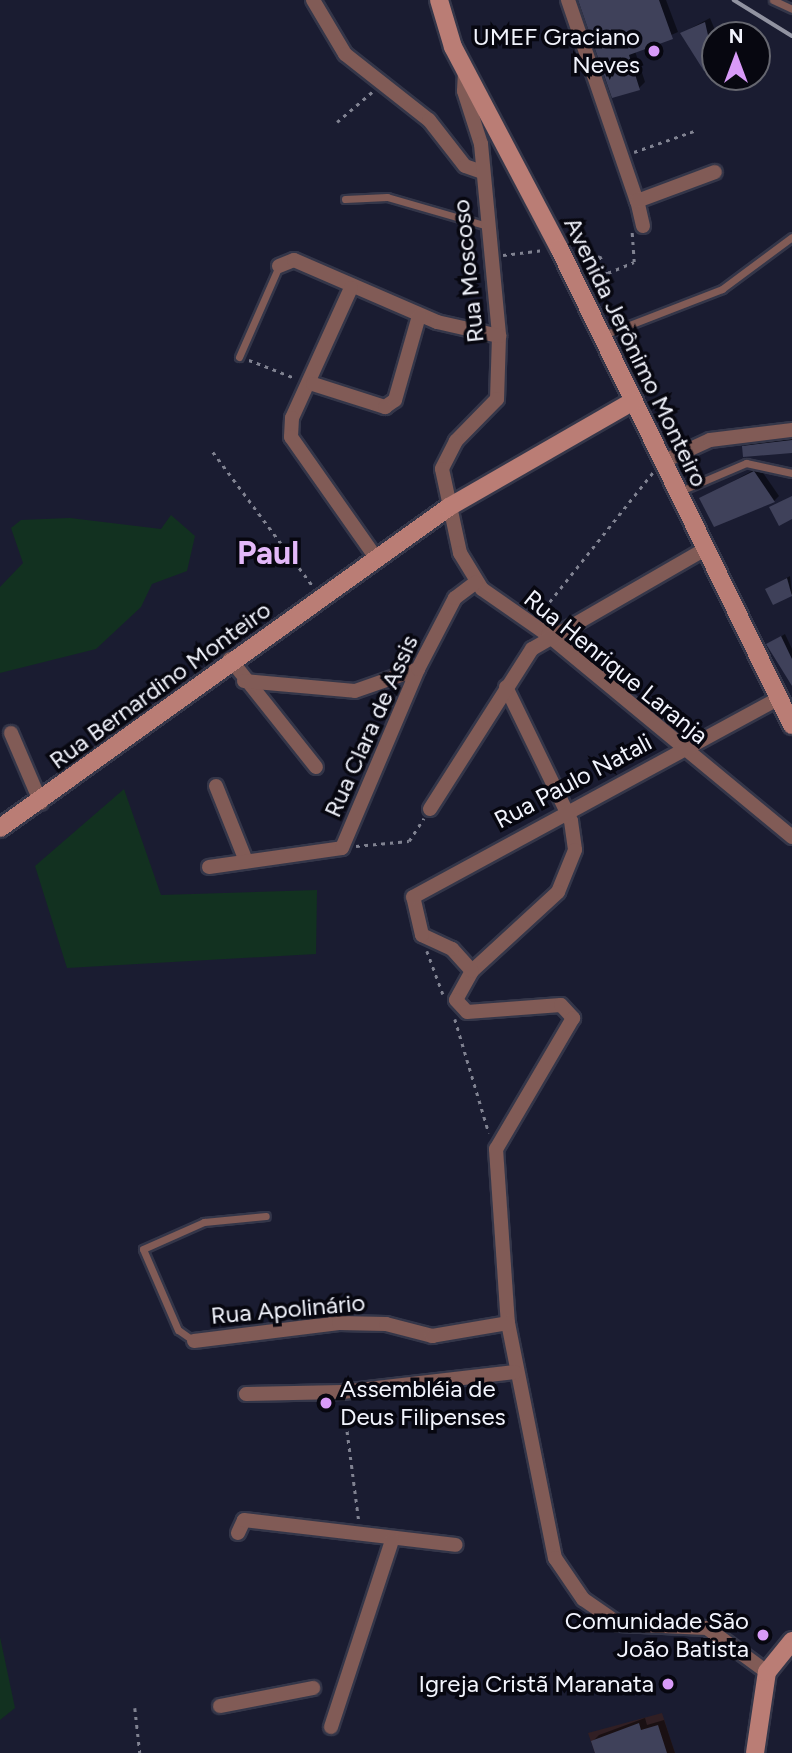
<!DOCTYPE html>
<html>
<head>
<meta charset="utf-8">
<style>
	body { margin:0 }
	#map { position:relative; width:792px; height:1753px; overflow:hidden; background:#1a1c31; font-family:Figtree,sans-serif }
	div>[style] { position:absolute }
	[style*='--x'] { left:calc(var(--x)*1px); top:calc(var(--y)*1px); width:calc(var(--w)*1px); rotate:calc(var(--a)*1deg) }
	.medical>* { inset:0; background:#311f24 }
	.green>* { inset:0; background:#123120 }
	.shadow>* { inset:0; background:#0007 }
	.building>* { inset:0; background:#3f415a }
	.path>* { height:2.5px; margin-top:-1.25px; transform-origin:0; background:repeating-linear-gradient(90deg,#808291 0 3.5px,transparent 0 8.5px) }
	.roads { filter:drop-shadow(2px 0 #343649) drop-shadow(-2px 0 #343649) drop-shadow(0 2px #343649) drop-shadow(0 -2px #343649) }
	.lane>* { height:7px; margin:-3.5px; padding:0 3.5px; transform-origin:3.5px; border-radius:3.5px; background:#815b56 }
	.street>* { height:14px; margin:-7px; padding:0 7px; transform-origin:7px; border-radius:7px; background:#815b56 }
	.secondary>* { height:18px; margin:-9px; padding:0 9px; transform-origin:9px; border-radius:9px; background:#ba7d75 }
	.rail>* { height:3.5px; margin:-1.75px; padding:0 1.75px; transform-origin:1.75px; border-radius:1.75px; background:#9193a1 }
	.dots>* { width:19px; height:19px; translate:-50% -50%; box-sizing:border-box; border:4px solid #070710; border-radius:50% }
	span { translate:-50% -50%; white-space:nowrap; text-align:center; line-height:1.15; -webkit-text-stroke:7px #070710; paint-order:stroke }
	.poi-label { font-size:24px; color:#f2f4fd }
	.right { translate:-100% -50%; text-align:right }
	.left { translate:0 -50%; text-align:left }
	.street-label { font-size:24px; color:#f2f4fd }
	.district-label { font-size:32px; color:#e3b8f9; font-weight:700 }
	.north { position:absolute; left:701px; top:21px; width:70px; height:70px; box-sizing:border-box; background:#070710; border:2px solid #65666f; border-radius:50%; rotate:0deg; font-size:19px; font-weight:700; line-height:28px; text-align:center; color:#f2f4fd }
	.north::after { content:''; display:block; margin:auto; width:24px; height:32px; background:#d89af8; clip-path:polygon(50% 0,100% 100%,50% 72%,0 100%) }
</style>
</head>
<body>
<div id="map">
	<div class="medical">
		<i style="clip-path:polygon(662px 1713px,675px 1753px,595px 1753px,588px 1733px)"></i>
	</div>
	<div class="green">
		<i style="clip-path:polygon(171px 515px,195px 536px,187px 571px,152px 584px,141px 607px,96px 649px,0 673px,0 587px,23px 563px,11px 528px,21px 520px,70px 518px,161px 529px)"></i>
		<i style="clip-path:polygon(124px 789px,161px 895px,317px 890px,316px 954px,67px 968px,35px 866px)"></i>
		<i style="clip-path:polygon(0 1637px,15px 1708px,0 1720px)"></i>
	</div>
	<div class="shadow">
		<i style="clip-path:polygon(581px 0,666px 0,678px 32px,635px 51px,645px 82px,639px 88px)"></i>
		<i style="clip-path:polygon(710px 18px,717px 35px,715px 65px,704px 69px,682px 33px)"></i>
		<i style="clip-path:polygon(792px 436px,792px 452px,744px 446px,749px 441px)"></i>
		<i style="clip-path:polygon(759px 467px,779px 496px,774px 501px,701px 499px)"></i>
		<i style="clip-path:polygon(790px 576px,792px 594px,774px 603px,767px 589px)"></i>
		<i style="clip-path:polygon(785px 634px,792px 649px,792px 676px,768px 644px)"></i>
		<i style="clip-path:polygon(645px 1718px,647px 1725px,664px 1720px,675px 1753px,597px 1753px,593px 1741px,599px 1735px)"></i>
	</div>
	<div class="building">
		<i style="clip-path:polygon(578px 0,659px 0,673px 39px,629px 55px,640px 90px,612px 98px)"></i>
		<i style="clip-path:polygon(705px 22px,715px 66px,704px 71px,680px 33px)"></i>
		<i style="clip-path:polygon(792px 440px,792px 453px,743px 457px,742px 446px)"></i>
		<i style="clip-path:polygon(754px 471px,775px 502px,714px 527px,699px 498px)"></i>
		<i style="clip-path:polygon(792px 496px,792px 519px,779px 526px,769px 507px)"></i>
		<i style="clip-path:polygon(787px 578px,792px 596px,773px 605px,765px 589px)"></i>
		<i style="clip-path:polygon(781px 636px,792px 659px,792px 686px,766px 644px)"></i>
		<i style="clip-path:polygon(639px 1723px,641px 1730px,658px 1725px,667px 1753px,595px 1753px,591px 1741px)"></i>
	</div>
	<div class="path">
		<i style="--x:337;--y:122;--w:46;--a:-40.6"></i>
		<i style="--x:634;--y:152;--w:64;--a:-19.3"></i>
		<i style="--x:503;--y:255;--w:39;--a:-7"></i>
		<i style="--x:583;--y:265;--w:19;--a:-28"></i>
		<i style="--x:600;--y:256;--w:19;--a:65"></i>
		<i style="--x:608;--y:273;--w:28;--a:-23"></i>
		<i style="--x:634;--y:262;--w:32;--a:-94"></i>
		<i style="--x:249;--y:360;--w:49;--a:21.4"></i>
		<i style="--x:213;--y:452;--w:167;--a:53.3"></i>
		<i style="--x:539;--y:615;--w:183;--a:-51.4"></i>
		<i style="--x:356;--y:846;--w:53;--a:-5.4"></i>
		<i style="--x:409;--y:841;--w:27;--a:-57"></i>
		<i style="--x:427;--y:951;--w:46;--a:69.6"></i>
		<i style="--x:455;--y:1019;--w:119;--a:73.4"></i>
		<i style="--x:344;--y:1406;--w:116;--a:82.6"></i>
		<i style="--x:135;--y:1708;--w:45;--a:83.7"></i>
	</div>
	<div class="roads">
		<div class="lane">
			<i style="--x:773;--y:0;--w:21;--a:25"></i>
			<i style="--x:345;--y:199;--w:42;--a:-2.7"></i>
			<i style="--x:387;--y:197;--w:101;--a:16.1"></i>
			<i style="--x:601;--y:336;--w:130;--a:-21.2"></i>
			<i style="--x:722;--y:289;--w:87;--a:-36.6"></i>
			<i style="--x:239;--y:357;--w:99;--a:-66.3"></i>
			<i style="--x:678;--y:492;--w:74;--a:-23.1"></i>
			<i style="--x:746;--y:463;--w:47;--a:12.3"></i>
			<i style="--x:194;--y:1341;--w:19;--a:-145"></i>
			<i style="--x:178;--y:1330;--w:88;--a:-113.4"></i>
			<i style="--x:143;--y:1249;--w:67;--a:-23.9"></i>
			<i style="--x:204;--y:1222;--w:62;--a:-5.5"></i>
		</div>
		<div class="street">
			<i style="--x:313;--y:0;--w:63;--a:59.3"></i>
			<i style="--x:345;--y:54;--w:107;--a:38.2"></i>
			<i style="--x:429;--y:120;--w:58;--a:52"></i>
			<i style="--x:465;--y:166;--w:18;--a:19"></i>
			<i style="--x:568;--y:0;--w:213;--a:71.1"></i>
			<i style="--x:465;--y:72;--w:19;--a:93"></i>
			<i style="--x:464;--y:91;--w:56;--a:72.2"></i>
			<i style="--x:481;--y:144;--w:193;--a:84.6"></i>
			<i style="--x:499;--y:336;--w:63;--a:91.8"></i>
			<i style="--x:497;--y:399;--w:59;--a:134.3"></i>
			<i style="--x:456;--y:441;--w:31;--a:117"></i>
			<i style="--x:442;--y:469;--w:86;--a:77.9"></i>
			<i style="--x:460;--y:553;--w:42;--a:58.6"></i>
			<i style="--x:482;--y:589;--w:80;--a:34.9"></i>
			<i style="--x:548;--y:635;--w:317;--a:39.6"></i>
			<i style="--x:643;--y:226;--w:26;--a:-103"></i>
			<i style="--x:637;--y:201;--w:83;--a:-20.4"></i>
			<i style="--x:279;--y:266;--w:16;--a:-22"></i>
			<i style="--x:294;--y:260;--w:156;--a:23.4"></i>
			<i style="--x:437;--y:322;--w:64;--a:12.7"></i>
			<i style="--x:351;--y:288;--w:143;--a:114.4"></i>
			<i style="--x:292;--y:418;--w:19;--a:93"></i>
			<i style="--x:291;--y:437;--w:148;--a:54.9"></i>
			<i style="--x:313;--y:384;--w:76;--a:17.7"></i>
			<i style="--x:385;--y:407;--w:12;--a:-35"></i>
			<i style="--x:395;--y:400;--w:87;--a:-74.1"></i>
			<i style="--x:662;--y:462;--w:53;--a:-24.6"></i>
			<i style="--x:710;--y:440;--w:83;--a:-7"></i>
			<i style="--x:230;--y:659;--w:138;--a:51.5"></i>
			<i style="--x:244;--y:681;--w:111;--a:5.1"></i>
			<i style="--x:355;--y:691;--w:67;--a:-19.2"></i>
			<i style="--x:506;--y:687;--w:149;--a:64.1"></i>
			<i style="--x:571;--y:821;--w:29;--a:82"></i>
			<i style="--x:575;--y:850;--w:45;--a:112"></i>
			<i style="--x:558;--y:892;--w:117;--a:137.4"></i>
			<i style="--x:472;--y:971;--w:33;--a:119"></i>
			<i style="--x:456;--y:1000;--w:16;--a:47"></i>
			<i style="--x:467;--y:1012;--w:94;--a:-4.3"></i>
			<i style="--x:561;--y:1005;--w:18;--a:47"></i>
			<i style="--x:573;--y:1018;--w:152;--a:120.4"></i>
			<i style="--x:496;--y:1149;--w:174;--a:86.1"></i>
			<i style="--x:508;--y:1323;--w:240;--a:78.7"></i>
			<i style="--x:555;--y:1558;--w:50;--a:55.7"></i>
			<i style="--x:583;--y:1599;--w:44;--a:34.8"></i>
			<i style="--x:619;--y:1624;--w:88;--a:2.6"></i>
			<i style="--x:707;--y:1628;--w:74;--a:36.3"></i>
			<i style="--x:11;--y:733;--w:76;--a:66.8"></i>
			<i style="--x:216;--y:786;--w:81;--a:68.2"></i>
			<i style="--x:430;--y:809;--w:190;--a:-57.5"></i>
			<i style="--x:532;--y:649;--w:200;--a:-30"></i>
			<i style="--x:209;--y:867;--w:134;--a:-8.1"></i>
			<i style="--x:342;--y:848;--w:194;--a:-67"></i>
			<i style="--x:418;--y:669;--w:80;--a:-62.5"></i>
			<i style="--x:455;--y:598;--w:26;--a:-37"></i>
			<i style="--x:472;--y:971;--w:30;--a:-132"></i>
			<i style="--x:452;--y:949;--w:33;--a:-155"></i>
			<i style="--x:422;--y:935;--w:39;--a:-103"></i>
			<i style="--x:413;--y:897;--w:417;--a:-28.5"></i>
			<i style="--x:194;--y:1341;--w:146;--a:-7.1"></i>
			<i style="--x:339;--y:1323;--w:47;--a:1.2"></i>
			<i style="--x:386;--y:1324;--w:48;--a:14.6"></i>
			<i style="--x:432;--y:1336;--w:77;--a:-9.7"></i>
			<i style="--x:246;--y:1394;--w:96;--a:-1.2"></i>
			<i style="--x:342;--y:1392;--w:174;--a:-6.6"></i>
			<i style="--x:238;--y:1533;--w:14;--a:-65"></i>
			<i style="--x:244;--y:1520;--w:213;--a:6.7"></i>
			<i style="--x:220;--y:1706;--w:95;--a:-11"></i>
			<i style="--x:331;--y:1727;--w:197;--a:-71.9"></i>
		</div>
		<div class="secondary">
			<i style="--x:439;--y:0;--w:49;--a:73.4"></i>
			<i style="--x:453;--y:47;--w:227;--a:62.2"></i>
			<i style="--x:559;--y:248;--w:531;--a:63.97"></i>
			<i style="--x:0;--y:828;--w:552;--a:-35.56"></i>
			<i style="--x:449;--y:507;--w:212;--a:-29.9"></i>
			<i style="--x:755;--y:1753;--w:82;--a:-81.6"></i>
			<i style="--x:767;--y:1672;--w:40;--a:-51"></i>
		</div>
	</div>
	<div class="rail">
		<i style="--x:734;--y:0;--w:68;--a:31.8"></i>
	</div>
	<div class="dots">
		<i style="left:654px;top:51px;background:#d89af8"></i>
		<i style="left:326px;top:1403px;background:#d89af8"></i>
		<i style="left:763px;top:1635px;background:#d89af8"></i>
		<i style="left:668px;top:1684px;background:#d89af8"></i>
	</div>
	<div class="poi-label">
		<span class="right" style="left:640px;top:51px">UMEF Graciano<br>Neves</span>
		<span class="left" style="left:340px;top:1403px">Assembléia de<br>Deus Filipenses</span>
		<span class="right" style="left:749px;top:1635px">Comunidade São<br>João Batista</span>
		<span class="right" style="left:654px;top:1684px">Igreja Cristã Maranata</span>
	</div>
	<div class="street-label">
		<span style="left:468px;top:271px;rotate:-96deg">Rua Moscoso</span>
		<span style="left:636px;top:352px;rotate:64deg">Avenida Jerônimo Monteiro</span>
		<span style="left:616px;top:667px;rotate:39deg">Rua Henrique Laranja</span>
		<span style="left:160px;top:685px;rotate:-36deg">Rua Bernardino Monteiro</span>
		<span style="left:371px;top:726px;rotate:-66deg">Rua Clara de Assis</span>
		<span style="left:573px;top:781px;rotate:-28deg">Rua Paulo Natali</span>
		<span style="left:288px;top:1309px;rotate:-5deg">Rua Apolinário</span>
	</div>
	<div class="district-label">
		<span style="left:268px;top:553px">Paul</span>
	</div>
	<div class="north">N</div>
</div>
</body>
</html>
